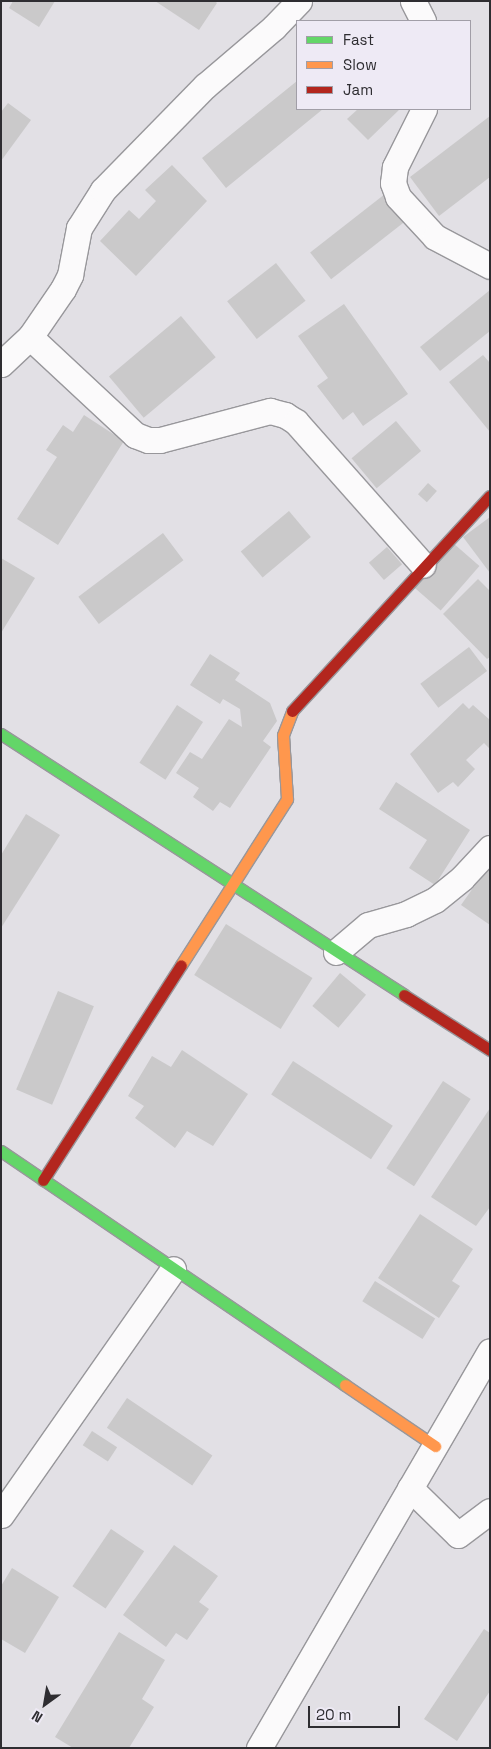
<!DOCTYPE html>
<html>
<head>
<meta charset="utf-8">
<style>
	body { margin:0 }
	#map { position:relative; width:491px; height:1749px; overflow:hidden; background:#e2e0e5; font-family:"Space Grotesk",sans-serif }
	div>[style] { position:absolute }
	[style*='--x'] { left:calc(var(--x)*1px); top:calc(var(--y)*1px); width:calc(var(--w)*1px); rotate:calc(var(--a)*1deg) }
	.building>* { inset:0; background:#cac9ca; transform-origin:0 0 }
	.roads { filter:drop-shadow(1px 0 #98979b) drop-shadow(-1px 0 #98979b) drop-shadow(0 1px #98979b) drop-shadow(0 -1px #98979b) }
	.street>* { height:25px; margin:-12.5px; padding:0 12.5px; transform-origin:12.5px; border-radius:12.5px; background:#fbfafb }
	.fast>* { height:11px; margin:-5.5px; padding:0 5.5px; transform-origin:5.5px; border-radius:5.5px; background:#63d668 }
	.slow>* { height:11px; margin:-5.5px; padding:0 5.5px; transform-origin:5.5px; border-radius:5.5px; background:#ff974d }
	.jam>* { height:11px; margin:-5.5px; padding:0 5.5px; transform-origin:5.5px; border-radius:5.5px; background:#b3261e }
	span { translate:-50% -50%; white-space:nowrap; text-align:center; line-height:1.15; -webkit-text-stroke:5px #eeeaf5; paint-order:stroke }
	.frame { position:absolute; inset:0; border:2px solid #2e2d31; pointer-events:none }
	.legend { position:absolute; left:296px; top:20px; width:175px; height:90px; box-sizing:border-box; background:#eeeaf5; border:1px solid #a19ea7; margin:0; padding:6px 9px; list-style:none; font-size:15px; color:#2e2d31 }
	.legend li { display:flex; align-items:center; gap:10px; height:25px }
	.legend b { width:25px; border:1px solid #a19ea7 }
	.north { position:absolute; left:20px; top:1679px; width:50px; height:50px; -webkit-text-stroke:4px #eeeaf5; paint-order:stroke; rotate:212deg; font-size:14px; font-weight:700; line-height:20px; text-align:center; color:#2e2d31 }
	.north::after { content:''; display:block; margin:auto; width:18px; height:22px; background:#2e2d31; clip-path:polygon(50% 0,100% 100%,50% 72%,0 100%) }
	.scale { position:absolute; left:308px; top:1706px; width:92px; height:22px; box-sizing:border-box; border:2px solid #2e2d31; border-top:0; padding-left:6px; font-size:15px; line-height:18px; white-space:nowrap; color:#2e2d31; -webkit-text-stroke:4px #eeeaf5; paint-order:stroke }
</style>
</head>
<body>
<div id="map">
	<div class="building">
		<i style="clip-path:polygon(13px 1px,55px 1px,39px 27px,9px 8px)"></i>
		<i style="clip-path:polygon(155px 1px,215px 1px,217px 3px,199px 30px)"></i>
		<i style="clip-path:polygon(297px 81px,297px 109px,323px 109px,226px 188px,202px 158px)"></i>
		<i style="clip-path:polygon(8px 103px,31px 120px,1px 161px,1px 112px)"></i>
		<i style="clip-path:polygon(358px 109px,400px 109px,368px 140px,347px 119px)"></i>
		<i style="clip-path:polygon(490px 116px,490px 177px,439px 216px,410px 177px)"></i>
		<i style="clip-path:polygon(172px 165px,207px 201px,136px 276px,100px 241px,129px 210px,139px 219px,156px 201px,145px 190px)"></i>
		<i style="left:385px;top:194px;width:34px;height:95px;rotate:52deg"></i>
		<i style="left:276px;top:263px;width:48px;height:62px;rotate:52deg"></i>
		<i style="clip-path:polygon(490px 290px,490px 331px,440px 371px,420px 347px)"></i>
		<i style="clip-path:polygon(344px 304px,408px 394px,363px 426px,353px 412px,343px 420px,317px 386px,328px 378px,298px 336px)"></i>
		<i style="left:181px;top:316px;width:54px;height:94px;rotate:50deg"></i>
		<i style="clip-path:polygon(483px 355px,490px 363px,490px 432px,449px 382px)"></i>
		<i style="clip-path:polygon(84px 415px,124px 441px,58px 545px,17px 519px,57px 457px,46px 450px,63px 425px,73px 432px)"></i>
		<i style="left:396px;top:421px;width:39px;height:58px;rotate:50deg"></i>
		<i style="left:428px;top:483px;width:12px;height:15px;rotate:42deg"></i>
		<i style="left:289px;top:511px;width:34px;height:63px;rotate:50deg"></i>
		<i style="clip-path:polygon(490px 517px,490px 573px,463px 537px)"></i>
		<i style="left:163px;top:533px;width:34px;height:106px;rotate:53deg"></i>
		<i style="left:453px;top:543px;width:35px;height:59px;rotate:41deg"></i>
		<i style="left:387px;top:547px;width:23px;height:24px;rotate:49deg"></i>
		<i style="clip-path:polygon(1px 558px,35px 578px,1px 633px)"></i>
		<i style="clip-path:polygon(478px 579px,490px 591px,490px 657px,487px 659px,443px 614px)"></i>
		<i style="left:469px;top:647px;width:30px;height:61px;rotate:53deg"></i>
		<i style="clip-path:polygon(210px 654px,240px 673px,235px 680px,270px 703px,277px 721px,263px 741px,271px 747px,230px 808px,220px 802px,213px 811px,193px 797px,199px 788px,176px 773px,190px 752px,202px 759px,229px 719px,242px 727px,240px 709px,223px 699px,220px 704px,190px 685px)"></i>
		<i style="clip-path:polygon(463px 703px,469px 709px,473px 705px,490px 720px,490px 749px,484px 743px,466px 760px,475px 769px,458px 787px,453px 782px,438px 793px,410px 754px)"></i>
		<i style="left:177px;top:705px;width:31px;height:69px;rotate:33deg"></i>
		<i style="clip-path:polygon(396px 782px,470px 830px,435px 885px,409px 868px,427px 840px,379px 809px)"></i>
		<i style="clip-path:polygon(26px 814px,60px 835px,1px 928px,1px 855px)"></i>
		<i style="clip-path:polygon(490px 864px,490px 925px,461px 905px)"></i>
		<i style="left:226px;top:924px;width:102px;height:60px;rotate:32deg"></i>
		<i style="left:340px;top:973px;width:34px;height:43px;rotate:40deg"></i>
		<i style="left:58px;top:991px;width:39px;height:107px;rotate:23deg"></i>
		<i style="clip-path:polygon(182px 1050px,248px 1094px,213px 1146px,187px 1131px,175px 1148px,135px 1118px,144px 1106px,128px 1096px,152px 1056px,171px 1067px)"></i>
		<i style="left:293px;top:1061px;width:119px;height:40px;rotate:33deg"></i>
		<i style="left:443px;top:1081px;width:33px;height:104px;rotate:33deg"></i>
		<i style="clip-path:polygon(490px 1108px,490px 1207px,476px 1226px,431px 1197px)"></i>
		<i style="clip-path:polygon(420px 1214px,473px 1249px,452px 1281px,460px 1286px,439px 1318px,378px 1278px)"></i>
		<i style="left:375px;top:1281px;width:71px;height:24px;rotate:32deg"></i>
		<i style="left:127px;top:1398px;width:103px;height:36px;rotate:34deg"></i>
		<i style="left:92px;top:1431px;width:30px;height:17px;rotate:33deg"></i>
		<i style="left:111px;top:1529px;width:40px;height:69px;rotate:34deg"></i>
		<i style="clip-path:polygon(174px 1545px,218px 1576px,199px 1602px,209px 1609px,187px 1640px,176px 1633px,166px 1647px,123px 1615px)"></i>
		<i style="clip-path:polygon(12px 1568px,59px 1597px,25px 1653px,1px 1639px,1px 1586px)"></i>
		<i style="clip-path:polygon(484px 1629px,490px 1633px,490px 1691px,457px 1741px,424px 1719px)"></i>
		<i style="clip-path:polygon(119px 1632px,165px 1660px,142px 1699px,154px 1707px,129px 1748px,73px 1748px,55px 1737px)"></i>
	</div>
	<div class="roads">
		<div class="street">
			<i style="--x:413;--y:1;--w:22;--a:63"></i>
			<i style="--x:424;--y:109;--w:65;--a:116.6"></i>
			<i style="--x:395;--y:167;--w:16;--a:97"></i>
			<i style="--x:393;--y:183;--w:15;--a:70"></i>
			<i style="--x:398;--y:197;--w:54;--a:47.2"></i>
			<i style="--x:435;--y:237;--w:62;--a:27.8"></i>
			<i style="--x:30;--y:337;--w:144;--a:43"></i>
			<i style="--x:135;--y:435;--w:14;--a:21"></i>
			<i style="--x:148;--y:440;--w:12;--a:0"></i>
			<i style="--x:160;--y:440;--w:114;--a:-14.8"></i>
			<i style="--x:270;--y:411;--w:16;--a:15"></i>
			<i style="--x:285;--y:415;--w:13;--a:32"></i>
			<i style="--x:296;--y:422;--w:191;--a:48.4"></i>
			<i style="--x:1;--y:364;--w:40;--a:-43"></i>
			<i style="--x:30;--y:337;--w:58;--a:-55.5"></i>
			<i style="--x:63;--y:289;--w:16;--a:-63"></i>
			<i style="--x:70;--y:275;--w:48;--a:-79.2"></i>
			<i style="--x:79;--y:228;--w:45;--a:-57.7"></i>
			<i style="--x:103;--y:190;--w:146;--a:-45.6"></i>
			<i style="--x:205;--y:86;--w:91;--a:-40.5"></i>
			<i style="--x:274;--y:27;--w:36;--a:-46"></i>
			<i style="--x:336;--y:952;--w:42;--a:-40.2"></i>
			<i style="--x:368;--y:925;--w:40;--a:-16"></i>
			<i style="--x:406;--y:914;--w:32;--a:-26"></i>
			<i style="--x:435;--y:900;--w:35;--a:-39"></i>
			<i style="--x:462;--y:878;--w:41;--a:-47"></i>
			<i style="--x:410;--y:1488;--w:67;--a:44.4"></i>
			<i style="--x:458;--y:1535;--w:40;--a:-37"></i>
			<i style="--x:1;--y:1515;--w:300;--a:-55"></i>
			<i style="--x:259;--y:1748;--w:459;--a:-59.8"></i>
		</div>
		<div class="fast">
			<i style="--x:1;--y:734;--w:480;--a:32.9"></i>
			<i style="--x:1;--y:1151;--w:416;--a:34.2"></i>
		</div>
		<div class="slow">
			<i style="--x:181;--y:965;--w:197;--a:-57.4"></i>
			<i style="--x:287;--y:799;--w:64;--a:-93.6"></i>
			<i style="--x:283;--y:735;--w:26;--a:-69"></i>
			<i style="--x:345;--y:1385;--w:109;--a:34.1"></i>
		</div>
		<div class="jam">
			<i style="--x:292;--y:711;--w:292;--a:-47.4"></i>
			<i style="--x:404;--y:995;--w:102;--a:32.6"></i>
			<i style="--x:43;--y:1180;--w:255;--a:-57.3"></i>
		</div>
	</div>
	<div class="frame"></div>
	<ul class="legend">
	<li><b style="height:6px;background:#63d668"></b>Fast</li>
	<li><b style="height:6px;background:#ff974d"></b>Slow</li>
	<li><b style="height:6px;background:#b3261e"></b>Jam</li>
	</ul>
	<div class="north">N</div>
	<div class="scale">20 m</div>
</div>
</body>
</html>
